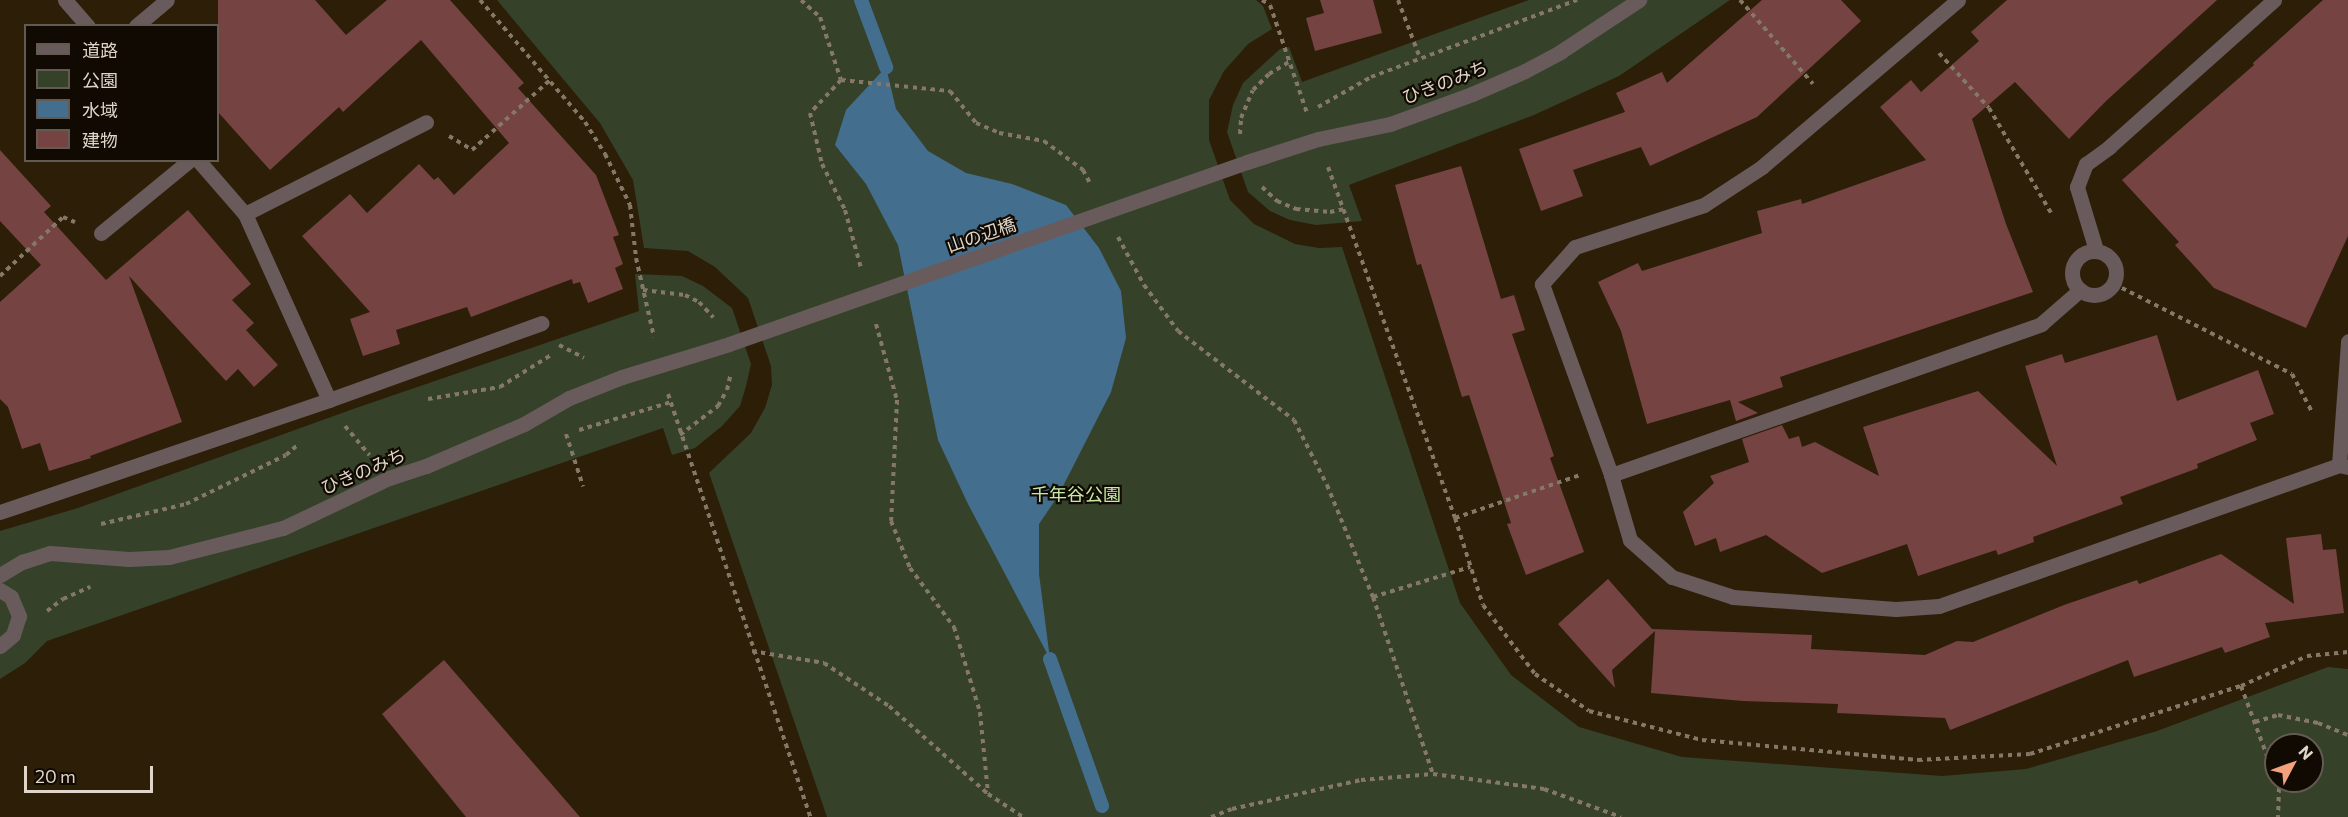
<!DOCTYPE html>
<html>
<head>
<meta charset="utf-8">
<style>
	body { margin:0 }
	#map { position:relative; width:2348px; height:817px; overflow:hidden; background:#2d1e08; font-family:Commissioner,"Noto Sans JP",sans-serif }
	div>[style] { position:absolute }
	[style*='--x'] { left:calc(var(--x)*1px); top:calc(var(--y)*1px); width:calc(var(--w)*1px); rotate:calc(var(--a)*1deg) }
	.green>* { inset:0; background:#354229 }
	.water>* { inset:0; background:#446e8e }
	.stream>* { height:14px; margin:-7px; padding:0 7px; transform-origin:7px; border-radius:7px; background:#446e8e }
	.building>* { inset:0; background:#754342 }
	.path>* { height:4px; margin-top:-2px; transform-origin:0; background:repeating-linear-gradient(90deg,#857867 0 4.5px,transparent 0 9px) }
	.pedestrian>* { height:15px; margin:-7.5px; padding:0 7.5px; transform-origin:7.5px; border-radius:7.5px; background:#695b5c }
	.minor>* { height:15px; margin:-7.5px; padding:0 7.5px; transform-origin:7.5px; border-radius:7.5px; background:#695b5c }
	.minor>.ring { margin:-7.5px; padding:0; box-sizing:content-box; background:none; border:15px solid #695b5c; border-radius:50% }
	.pedestrian-bridge>* { height:15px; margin:-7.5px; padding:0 7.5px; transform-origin:7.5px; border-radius:7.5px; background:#695b5c }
	span { translate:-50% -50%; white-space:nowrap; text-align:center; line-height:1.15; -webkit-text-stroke:4.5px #100a03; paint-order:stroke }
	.street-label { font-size:18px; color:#dfd5c8 }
	.park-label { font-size:18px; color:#c6eba6 }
	.legend { position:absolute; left:24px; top:24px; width:195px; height:138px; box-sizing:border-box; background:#100a03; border:2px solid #635b52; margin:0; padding:8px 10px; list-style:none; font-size:18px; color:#dfd5c8 }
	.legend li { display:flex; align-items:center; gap:12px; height:30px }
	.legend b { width:30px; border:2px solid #635b52 }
	.north { position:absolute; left:2264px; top:733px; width:60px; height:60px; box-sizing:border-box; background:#100a03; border:2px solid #635b52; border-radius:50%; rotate:49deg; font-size:16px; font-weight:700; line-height:24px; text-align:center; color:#dfd5c8 }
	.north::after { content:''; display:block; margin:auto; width:21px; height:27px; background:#f1a17d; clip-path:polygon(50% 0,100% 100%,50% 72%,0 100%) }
	.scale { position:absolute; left:24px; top:766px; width:129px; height:27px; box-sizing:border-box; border:3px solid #dfd5c8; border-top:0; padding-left:8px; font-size:18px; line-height:21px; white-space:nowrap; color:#dfd5c8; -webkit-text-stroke:4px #100a03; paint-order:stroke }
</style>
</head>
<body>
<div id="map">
	<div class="green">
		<i style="clip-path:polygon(evenodd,497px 0,1256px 0,1263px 6px,1272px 29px,1248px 44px,1224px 71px,1209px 100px,1209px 140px,1230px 200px,1254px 224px,1295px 244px,1319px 248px,1342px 247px,1460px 603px,1511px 675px,1579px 727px,1682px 757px,1942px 776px,2026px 769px,2157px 731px,2328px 667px,2348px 669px,2348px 817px,827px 817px,709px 473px,751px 433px,765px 408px,772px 385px,771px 366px,748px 298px,715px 267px,688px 251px,644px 248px,633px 180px,600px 123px,497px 0,2276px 745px,2312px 745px,2312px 781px,2276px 781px,2276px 745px)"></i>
		<i style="clip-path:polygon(1529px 0,1730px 0,1619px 76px,1534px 115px,1349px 185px,1362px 221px,1316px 225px,1290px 220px,1270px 211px,1248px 192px,1227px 132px,1233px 105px,1243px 83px,1280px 49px,1289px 47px,1302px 82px)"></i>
		<i style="clip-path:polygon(635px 274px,682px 276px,703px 286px,732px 308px,751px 364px,746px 386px,740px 406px,722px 426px,695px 448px,672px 455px,663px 428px,47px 641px,25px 663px,0 679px,0 531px,78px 508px,356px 408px,639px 311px)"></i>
	</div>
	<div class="water">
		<i style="clip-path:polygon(886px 67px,896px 109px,928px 151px,966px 173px,1012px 184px,1066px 205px,1099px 248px,1121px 291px,1126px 338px,1111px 392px,1058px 496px,1039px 524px,1039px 574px,1050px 659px,968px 504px,938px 440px,898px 245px,866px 184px,835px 145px,846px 110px)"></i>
	</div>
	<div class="stream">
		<i style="--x:861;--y:0;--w:72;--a:69.5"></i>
		<i style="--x:1050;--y:659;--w:156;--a:70.5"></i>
	</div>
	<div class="building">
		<i style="clip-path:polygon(218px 0,315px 0,346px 35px,387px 0,450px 0,524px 83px,518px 88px,596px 175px,619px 235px,613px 237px,623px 264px,615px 268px,623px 289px,588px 303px,580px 282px,573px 284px,572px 279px,471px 317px,467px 307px,396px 330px,400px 344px,363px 356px,350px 319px,370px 312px,302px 236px,350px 194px,367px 213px,419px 164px,434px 180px,438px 177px,454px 195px,509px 143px,421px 40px,343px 112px,339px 107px,270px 170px,218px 112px)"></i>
		<i style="clip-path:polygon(1320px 0,1373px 0,1382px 33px,1315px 51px,1306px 18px,1324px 13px)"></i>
		<i style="clip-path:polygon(1762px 0,1841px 0,1861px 21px,1757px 117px,1650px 166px,1641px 147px,1573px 170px,1583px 196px,1541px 211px,1519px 149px,1625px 112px,1616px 93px,1662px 72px,1667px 83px)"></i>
		<i style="clip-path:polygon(2007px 0,2217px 0,2106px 101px,2069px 139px,2015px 82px,1972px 119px,2006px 224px,2033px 292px,1780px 377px,1783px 387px,1738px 402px,1758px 413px,1736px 421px,1730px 400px,1647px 424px,1621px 331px,1598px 282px,1638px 263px,1642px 271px,1762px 233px,1757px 211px,1801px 199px,1802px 204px,1926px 160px,1880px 107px,1911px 80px,1921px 92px,1979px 41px,1971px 32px)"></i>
		<i style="clip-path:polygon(2323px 0,2348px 0,2348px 236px,2306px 328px,2214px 288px,2175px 245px,2179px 242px,2122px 180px,2254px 65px,2253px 63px)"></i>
		<i style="clip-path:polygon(0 150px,51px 206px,44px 212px,106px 280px,188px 210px,251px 284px,232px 300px,254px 323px,246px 330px,278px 365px,254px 387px,238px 369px,226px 381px,129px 276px,182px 422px,90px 456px,91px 458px,49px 471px,40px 443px,22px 449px,8px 407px,0 399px,0 302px,41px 265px,0 221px)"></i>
		<i style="clip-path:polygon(1461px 166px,1501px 299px,1514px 295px,1525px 330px,1512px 334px,1554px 456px,1550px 458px,1584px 552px,1526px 575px,1507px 524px,1511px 523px,1469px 395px,1462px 397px,1421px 264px,1417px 265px,1395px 185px)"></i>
		<i style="clip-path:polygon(2157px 335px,2177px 401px,2258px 370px,2274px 414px,2250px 423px,2257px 440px,2197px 464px,2198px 468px,2120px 497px,2123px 504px,2033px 537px,2034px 542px,1998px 555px,1996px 550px,1918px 576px,1907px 544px,1822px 573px,1766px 535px,1720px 552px,1716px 538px,1695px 546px,1683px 512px,1714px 483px,1710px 476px,1749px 462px,1742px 439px,1782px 425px,1789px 439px,1799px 436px,1802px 447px,1815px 442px,1879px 476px,1863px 427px,1978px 391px,2057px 466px,2025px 366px,2062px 354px,2065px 363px)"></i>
		<i style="clip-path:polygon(2321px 534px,2323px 550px,2336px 549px,2344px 613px,2265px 623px,2270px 637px,2225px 653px,2222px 647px,2134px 677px,2128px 660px,1950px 730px,1945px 718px,1837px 713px,1838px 704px,1743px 701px,1651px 693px,1655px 631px,1612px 670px,1615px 688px,1558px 624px,1608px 579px,1652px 629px,1812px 635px,1811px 649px,1925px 655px,1957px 641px,1973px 642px,2064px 605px,2137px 580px,2139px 584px,2221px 554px,2294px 604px,2286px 538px)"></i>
		<i style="clip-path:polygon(444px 660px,580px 817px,466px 817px,382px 714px)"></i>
	</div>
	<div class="path">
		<i style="--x:480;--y:0;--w:161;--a:49.3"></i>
		<i style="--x:585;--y:122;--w:38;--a:58"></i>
		<i style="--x:605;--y:154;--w:57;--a:63.9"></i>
		<i style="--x:630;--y:205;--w:53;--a:83.5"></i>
		<i style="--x:636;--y:258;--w:81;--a:77.2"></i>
		<i style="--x:801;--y:0;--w:25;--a:42"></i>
		<i style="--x:820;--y:17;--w:66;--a:71.6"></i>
		<i style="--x:841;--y:80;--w:110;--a:5.8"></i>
		<i style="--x:950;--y:91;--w:41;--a:50.9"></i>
		<i style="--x:976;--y:123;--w:25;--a:23"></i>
		<i style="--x:999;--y:133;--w:46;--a:10.1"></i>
		<i style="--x:1044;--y:141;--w:49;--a:36.6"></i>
		<i style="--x:1083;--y:170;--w:17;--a:62"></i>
		<i style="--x:1262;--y:0;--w:9;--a:32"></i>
		<i style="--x:1270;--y:5;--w:114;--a:71.1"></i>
		<i style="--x:1398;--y:0;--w:62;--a:69.2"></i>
		<i style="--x:1740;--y:0;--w:111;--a:49"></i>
		<i style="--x:1939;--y:53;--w:74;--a:47.7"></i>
		<i style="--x:1989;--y:108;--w:122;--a:59.4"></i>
		<i style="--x:841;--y:80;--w:45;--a:133.2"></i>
		<i style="--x:810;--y:113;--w:52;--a:76.8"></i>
		<i style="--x:822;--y:164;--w:51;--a:63.4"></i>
		<i style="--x:845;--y:210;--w:60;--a:74.6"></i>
		<i style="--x:1318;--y:107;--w:61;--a:-29.5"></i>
		<i style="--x:1371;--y:77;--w:220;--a:-20.5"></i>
		<i style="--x:1240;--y:134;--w:16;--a:-86"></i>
		<i style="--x:1241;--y:118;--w:30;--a:-67"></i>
		<i style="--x:1253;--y:90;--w:23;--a:-45"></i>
		<i style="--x:1269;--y:74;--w:23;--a:-31"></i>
		<i style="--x:449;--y:136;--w:27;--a:31"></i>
		<i style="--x:472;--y:150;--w:105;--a:-41.9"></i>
		<i style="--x:1328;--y:167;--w:373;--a:70.1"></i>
		<i style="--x:1455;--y:518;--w:91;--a:72.2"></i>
		<i style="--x:1483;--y:605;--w:86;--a:53"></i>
		<i style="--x:1535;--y:674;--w:65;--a:34.4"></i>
		<i style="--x:1589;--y:711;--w:117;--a:14.4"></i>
		<i style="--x:1702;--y:740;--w:217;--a:5.3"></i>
		<i style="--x:1918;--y:760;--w:112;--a:-3.1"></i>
		<i style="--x:2030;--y:754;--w:222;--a:-17.9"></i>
		<i style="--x:2241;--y:686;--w:72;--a:-24.4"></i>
		<i style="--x:2307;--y:656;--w:41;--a:-5.6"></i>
		<i style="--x:1262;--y:187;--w:21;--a:43"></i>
		<i style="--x:1277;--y:201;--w:21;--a:23"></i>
		<i style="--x:1296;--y:209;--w:34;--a:5"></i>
		<i style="--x:1330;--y:212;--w:14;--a:-12"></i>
		<i style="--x:1118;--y:237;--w:55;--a:61.6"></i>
		<i style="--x:1144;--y:285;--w:57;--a:53.5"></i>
		<i style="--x:1178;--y:331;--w:146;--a:37.5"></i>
		<i style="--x:1294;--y:420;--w:73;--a:63.1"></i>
		<i style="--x:1327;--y:485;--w:121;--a:67.7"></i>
		<i style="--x:1373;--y:597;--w:187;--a:71.3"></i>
		<i style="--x:0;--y:276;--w:86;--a:-43.1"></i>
		<i style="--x:63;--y:217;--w:13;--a:23"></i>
		<i style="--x:2114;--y:284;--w:199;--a:26.8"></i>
		<i style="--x:2292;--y:374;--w:43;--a:62.2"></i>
		<i style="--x:643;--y:290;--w:42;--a:6.8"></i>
		<i style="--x:685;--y:295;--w:16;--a:27"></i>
		<i style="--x:699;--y:302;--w:21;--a:47"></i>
		<i style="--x:876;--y:324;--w:79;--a:74.6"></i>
		<i style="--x:897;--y:400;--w:121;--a:92.8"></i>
		<i style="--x:891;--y:521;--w:51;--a:68"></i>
		<i style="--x:910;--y:568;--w:74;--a:53.3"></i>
		<i style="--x:954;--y:627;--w:89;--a:73"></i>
		<i style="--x:980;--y:712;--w:82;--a:84.4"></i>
		<i style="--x:559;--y:345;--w:28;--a:27"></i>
		<i style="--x:668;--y:394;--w:446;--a:71.4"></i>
		<i style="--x:428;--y:399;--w:73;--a:-9.5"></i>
		<i style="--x:500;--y:387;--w:60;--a:-32.1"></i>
		<i style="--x:345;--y:426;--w:38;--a:50"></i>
		<i style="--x:579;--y:430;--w:96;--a:-16.9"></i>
		<i style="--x:566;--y:434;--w:55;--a:71.9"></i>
		<i style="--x:680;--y:435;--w:48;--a:-37.3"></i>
		<i style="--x:718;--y:406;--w:18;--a:-61"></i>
		<i style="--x:727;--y:390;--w:17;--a:-77"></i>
		<i style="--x:1455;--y:518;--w:132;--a:-19"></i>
		<i style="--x:101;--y:524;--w:87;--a:-13.2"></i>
		<i style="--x:186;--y:504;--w:111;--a:-26.1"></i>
		<i style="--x:286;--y:455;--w:18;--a:-41"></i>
		<i style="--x:1373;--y:597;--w:102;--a:-17.2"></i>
		<i style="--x:47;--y:611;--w:20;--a:-37"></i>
		<i style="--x:63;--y:599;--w:30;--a:-24"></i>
		<i style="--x:752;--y:651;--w:73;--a:9.5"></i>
		<i style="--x:824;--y:663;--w:78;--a:33.5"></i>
		<i style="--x:889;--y:706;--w:132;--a:41.6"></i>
		<i style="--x:988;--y:794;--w:42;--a:33.3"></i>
		<i style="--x:2241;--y:686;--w:100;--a:69.6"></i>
		<i style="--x:2255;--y:722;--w:24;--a:-17"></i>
		<i style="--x:2278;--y:715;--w:41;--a:11.3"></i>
		<i style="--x:2318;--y:723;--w:32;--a:22"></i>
		<i style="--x:2276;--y:781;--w:8;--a:67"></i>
		<i style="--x:2279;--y:788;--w:29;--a:92"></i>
		<i style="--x:1211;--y:817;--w:22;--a:-21"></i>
		<i style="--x:1232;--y:809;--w:132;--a:-12.7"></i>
		<i style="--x:1361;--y:780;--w:72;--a:-4.8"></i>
		<i style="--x:1433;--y:774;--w:112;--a:7.7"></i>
		<i style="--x:1544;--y:789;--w:82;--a:20"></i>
	</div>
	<div class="pedestrian">
		<i style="--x:1247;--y:162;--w:75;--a:-17.9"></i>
		<i style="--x:1318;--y:139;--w:74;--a:-11.8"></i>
		<i style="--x:1390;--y:124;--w:87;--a:-20.1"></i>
		<i style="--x:1472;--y:94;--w:58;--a:-23.5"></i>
		<i style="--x:1525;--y:71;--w:40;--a:-28"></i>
		<i style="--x:1560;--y:52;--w:95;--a:-33.4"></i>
		<i style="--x:0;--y:575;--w:26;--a:-31"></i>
		<i style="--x:22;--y:562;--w:29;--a:-18"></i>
		<i style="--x:50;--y:553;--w:79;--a:4.3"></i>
		<i style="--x:129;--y:559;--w:40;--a:-2.9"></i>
		<i style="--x:169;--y:557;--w:118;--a:-14.3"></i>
		<i style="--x:283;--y:528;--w:117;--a:-25.3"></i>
		<i style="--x:389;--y:478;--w:39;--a:-18"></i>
		<i style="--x:426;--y:466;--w:107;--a:-23.2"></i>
		<i style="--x:524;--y:424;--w:52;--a:-30"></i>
		<i style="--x:569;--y:398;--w:57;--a:-21.6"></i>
		<i style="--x:622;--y:377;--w:112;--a:-17.1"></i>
		<i style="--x:0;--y:590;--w:13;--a:32"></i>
		<i style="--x:11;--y:597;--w:21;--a:67"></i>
		<i style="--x:19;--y:616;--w:20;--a:108"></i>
		<i style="--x:13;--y:635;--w:17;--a:140"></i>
	</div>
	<div class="minor">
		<i style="--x:65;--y:0;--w:35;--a:49"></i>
		<i style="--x:1958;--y:0;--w:257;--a:139.6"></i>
		<i style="--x:1762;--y:167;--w:69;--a:146.8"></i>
		<i style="--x:1704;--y:205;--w:136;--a:162"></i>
		<i style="--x:1575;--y:247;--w:50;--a:131.7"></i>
		<i style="--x:1542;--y:284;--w:203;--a:70.1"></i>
		<i style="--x:1611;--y:475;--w:68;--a:73.7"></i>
		<i style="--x:1630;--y:540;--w:56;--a:41.4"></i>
		<i style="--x:1672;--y:577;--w:64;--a:18.2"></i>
		<i style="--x:1733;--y:597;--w:163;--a:4.2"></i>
		<i style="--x:1896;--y:609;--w:43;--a:-4"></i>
		<i style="--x:1939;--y:606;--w:424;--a:-19.4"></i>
		<i style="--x:2339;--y:465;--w:9;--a:13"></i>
		<i style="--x:136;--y:26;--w:40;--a:-40"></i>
		<i style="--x:198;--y:160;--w:72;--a:49"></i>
		<i style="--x:245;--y:214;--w:204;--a:65.7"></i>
		<i style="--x:245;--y:214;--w:203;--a:-26.9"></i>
		<i style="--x:101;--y:233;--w:115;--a:-39.4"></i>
		<i style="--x:2096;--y:250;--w:66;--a:-106.8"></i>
		<i style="--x:2077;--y:187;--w:25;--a:-69"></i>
		<i style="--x:2086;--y:164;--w:29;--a:-36"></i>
		<i style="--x:2109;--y:147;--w:221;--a:-41.7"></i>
		<i class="ring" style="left:2072px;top:251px;width:29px;height:29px"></i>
		<i style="--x:2339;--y:465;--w:124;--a:-85.8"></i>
		<i style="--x:1611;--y:475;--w:456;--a:-19.3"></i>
		<i style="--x:2041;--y:324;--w:52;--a:-41.1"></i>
		<i style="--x:0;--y:512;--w:348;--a:-18.8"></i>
		<i style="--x:329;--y:400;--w:226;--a:-19.9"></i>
	</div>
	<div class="pedestrian-bridge">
		<i style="--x:729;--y:344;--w:549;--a:-19.36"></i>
	</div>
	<div class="street-label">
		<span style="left:1445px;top:82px;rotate:-21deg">ひきのみち</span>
		<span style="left:981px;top:235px;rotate:-19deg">山の辺橋</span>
		<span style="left:363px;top:471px;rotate:-23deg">ひきのみち</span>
	</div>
	<div class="park-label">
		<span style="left:1076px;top:494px">千年谷公園</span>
	</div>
	<ul class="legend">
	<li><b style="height:8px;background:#695b5c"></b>道路</li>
	<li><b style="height:16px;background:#354229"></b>公園</li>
	<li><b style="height:16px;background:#446e8e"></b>水域</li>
	<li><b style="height:16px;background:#754342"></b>建物</li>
	</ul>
	<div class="north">N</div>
	<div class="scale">20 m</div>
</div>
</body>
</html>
